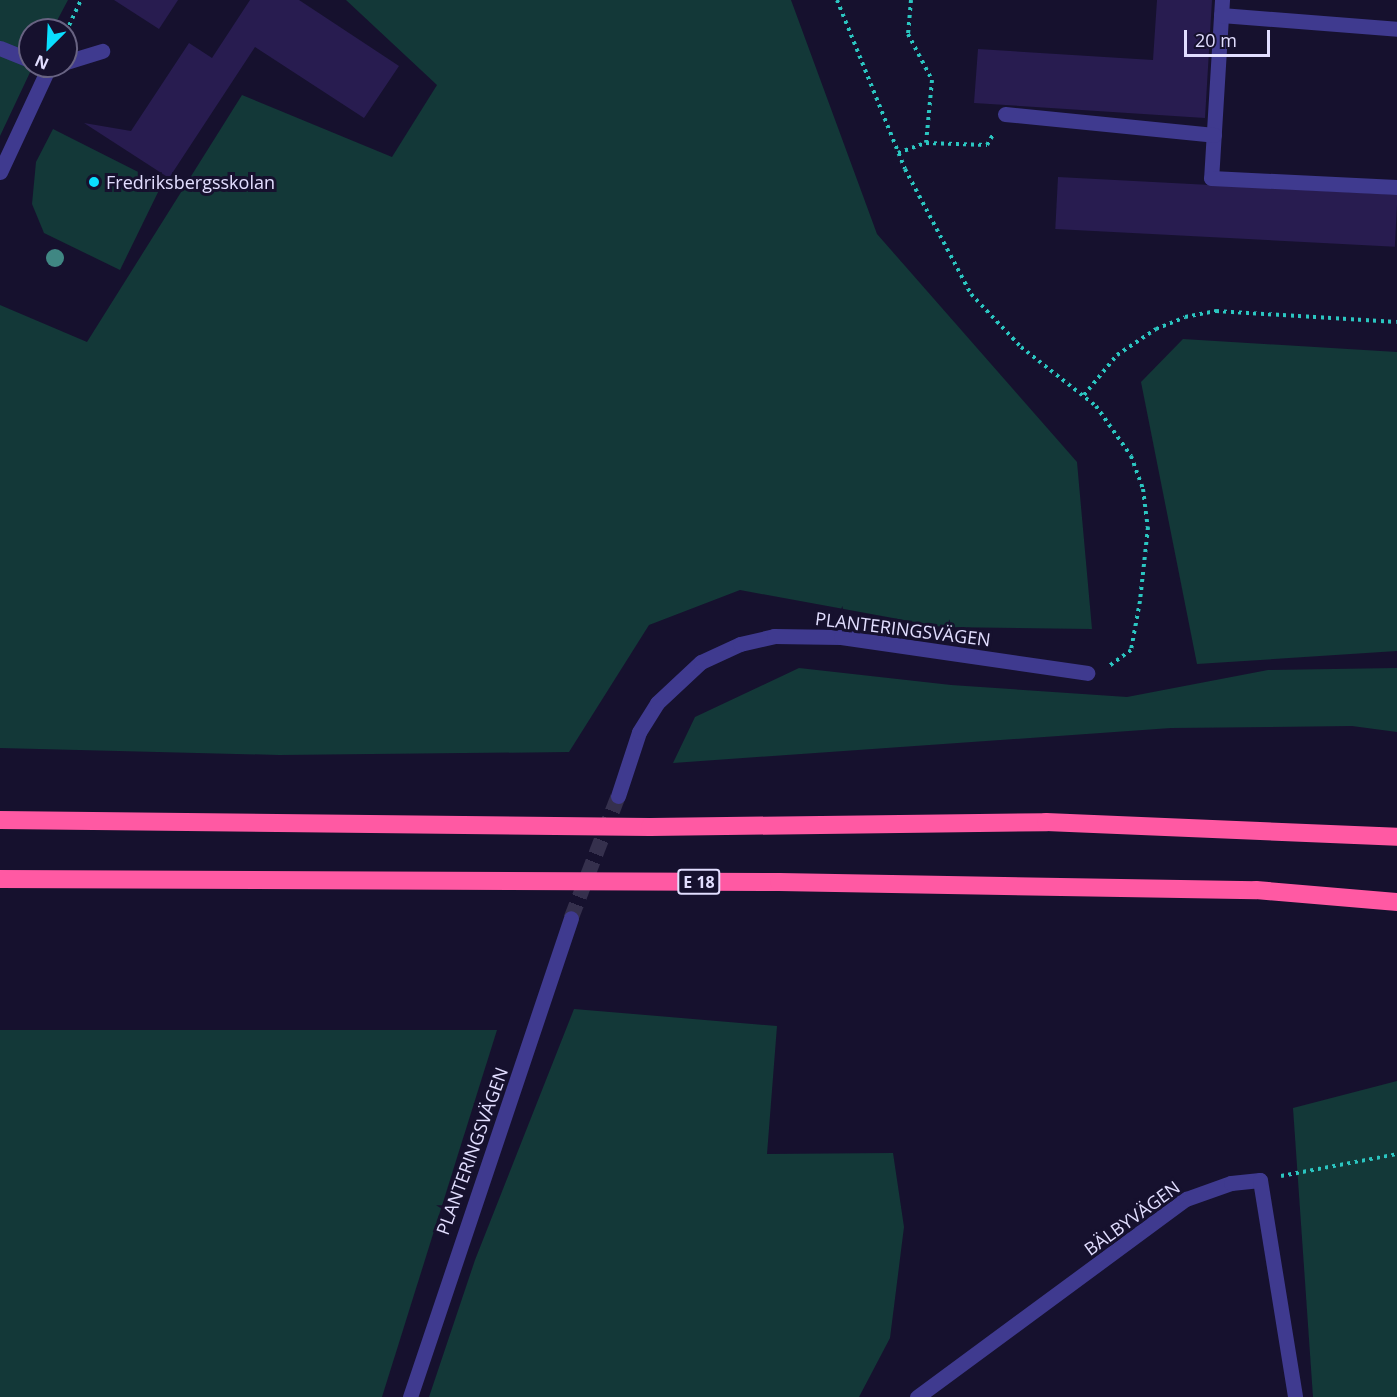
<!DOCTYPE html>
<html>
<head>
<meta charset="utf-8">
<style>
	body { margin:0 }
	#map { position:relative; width:1397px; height:1397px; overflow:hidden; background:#16112e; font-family:"Open Sans",sans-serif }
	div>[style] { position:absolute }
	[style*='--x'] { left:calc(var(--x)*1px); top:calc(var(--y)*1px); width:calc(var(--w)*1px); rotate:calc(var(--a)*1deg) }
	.green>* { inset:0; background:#133838 }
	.building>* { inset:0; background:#281c50; transform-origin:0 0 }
	.minor-tunnel>* { height:15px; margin-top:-7.5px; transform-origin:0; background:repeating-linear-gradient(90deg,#35304d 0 15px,transparent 0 23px) }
	.path>* { height:4px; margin-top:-2px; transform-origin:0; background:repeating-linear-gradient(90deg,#2bc6c1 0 3px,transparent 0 7.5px) }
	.minor>* { height:15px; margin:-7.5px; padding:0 7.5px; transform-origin:7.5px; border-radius:7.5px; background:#3f3a8f }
	.highway>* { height:18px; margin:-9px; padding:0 9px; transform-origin:9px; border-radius:9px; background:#ff59a3 }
	.trees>* { width:18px; height:18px; margin:-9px; border-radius:50%; background:#408783 }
	.dots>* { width:16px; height:16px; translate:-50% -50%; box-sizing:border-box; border:3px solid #16112e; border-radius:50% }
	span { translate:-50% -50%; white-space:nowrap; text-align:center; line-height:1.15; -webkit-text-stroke:6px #16112e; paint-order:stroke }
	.shield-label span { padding:2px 4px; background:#16112e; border:2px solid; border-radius:4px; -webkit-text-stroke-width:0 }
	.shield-label { font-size:16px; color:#e2deff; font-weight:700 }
	.poi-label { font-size:18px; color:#e2deff }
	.left { translate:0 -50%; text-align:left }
	.street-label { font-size:18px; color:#e2deff }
	.north { position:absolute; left:18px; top:18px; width:60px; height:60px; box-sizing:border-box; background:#16112e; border:2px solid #686382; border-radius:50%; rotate:204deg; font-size:16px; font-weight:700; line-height:24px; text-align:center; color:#e2deff }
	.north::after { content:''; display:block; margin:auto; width:21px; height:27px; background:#0adfff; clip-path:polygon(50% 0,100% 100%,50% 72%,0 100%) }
	.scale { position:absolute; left:1184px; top:30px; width:86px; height:27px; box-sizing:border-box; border:3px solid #e2deff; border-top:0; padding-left:8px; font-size:18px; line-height:21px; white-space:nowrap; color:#e2deff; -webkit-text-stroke:4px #16112e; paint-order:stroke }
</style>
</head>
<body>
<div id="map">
	<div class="green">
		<i style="clip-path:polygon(0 0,68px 0,52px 30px,30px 30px,33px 66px,0 136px)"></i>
		<i style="clip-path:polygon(346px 0,791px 0,877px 234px,1077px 462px,1092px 629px,942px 627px,740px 590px,649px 625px,569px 752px,279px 755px,0 748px,0 305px,87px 342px,242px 95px,392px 157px,437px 85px)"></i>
		<i style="clip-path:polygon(53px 129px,162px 184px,120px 270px,44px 233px,32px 204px,36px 162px)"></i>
		<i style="clip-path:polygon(1183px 339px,1397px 352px,1397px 651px,1197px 664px,1141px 382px)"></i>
		<i style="clip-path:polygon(799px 668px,951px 685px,1127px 697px,1268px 670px,1397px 668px,1397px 732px,1352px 726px,1171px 728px,673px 763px,695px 717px)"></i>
		<i style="clip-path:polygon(574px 1009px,777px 1026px,767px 1154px,893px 1153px,904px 1227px,890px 1338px,859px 1397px,429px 1397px,475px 1260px)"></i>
		<i style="clip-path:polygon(0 1030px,497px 1030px,382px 1397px,0 1397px)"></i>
		<i style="clip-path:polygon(1397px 1081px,1397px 1397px,1313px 1397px,1293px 1108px)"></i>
	</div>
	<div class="building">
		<i style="clip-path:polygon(114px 0,178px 0,159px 29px)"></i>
		<i style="clip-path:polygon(250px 0,299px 0,399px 66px,364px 118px,255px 47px,169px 178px,84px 123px,131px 131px,189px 43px,212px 58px)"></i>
		<i style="clip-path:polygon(1157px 0,1212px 0,1205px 118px,974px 103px,978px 49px,1153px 60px)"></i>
		<i style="left:1058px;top:177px;width:340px;height:52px;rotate:3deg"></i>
	</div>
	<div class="minor-tunnel">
		<i style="--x:571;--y:918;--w:131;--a:-68.9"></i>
	</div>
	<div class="path">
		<i style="--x:837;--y:0;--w:182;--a:68.1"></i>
		<i style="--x:905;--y:169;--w:141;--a:62.2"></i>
		<i style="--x:971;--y:294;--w:73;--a:46.7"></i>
		<i style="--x:1021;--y:347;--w:95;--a:38.2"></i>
		<i style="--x:1096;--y:406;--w:61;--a:55"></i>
		<i style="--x:1131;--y:456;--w:35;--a:70"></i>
		<i style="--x:1143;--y:489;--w:38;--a:83"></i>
		<i style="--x:1148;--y:527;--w:74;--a:96.2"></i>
		<i style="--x:1140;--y:601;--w:50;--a:100.4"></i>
		<i style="--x:1131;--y:650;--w:29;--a:144"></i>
		<i style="--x:911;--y:0;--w:34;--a:95"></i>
		<i style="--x:908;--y:34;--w:52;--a:62.4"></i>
		<i style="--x:932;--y:80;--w:63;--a:95.4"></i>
		<i style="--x:926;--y:143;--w:61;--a:1.9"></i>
		<i style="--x:987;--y:145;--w:14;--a:-60"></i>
		<i style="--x:66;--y:32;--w:35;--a:-65"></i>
		<i style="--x:898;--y:153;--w:30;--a:-20"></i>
		<i style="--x:1084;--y:395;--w:52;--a:-50.5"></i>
		<i style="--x:1117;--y:355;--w:47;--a:-33.7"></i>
		<i style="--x:1156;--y:329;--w:31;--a:-22"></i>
		<i style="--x:1185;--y:317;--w:32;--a:-11"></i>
		<i style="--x:1216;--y:311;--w:181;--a:3.5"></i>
		<i style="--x:1281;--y:1176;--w:118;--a:-10.7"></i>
	</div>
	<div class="minor">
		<i style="--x:1222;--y:0;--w:178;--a:93.5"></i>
		<i style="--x:1211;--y:178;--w:186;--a:2.8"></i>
		<i style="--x:1221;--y:15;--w:177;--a:4.5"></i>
		<i style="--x:0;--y:48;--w:32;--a:22"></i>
		<i style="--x:66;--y:62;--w:38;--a:-17"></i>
		<i style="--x:1005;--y:114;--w:210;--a:5.7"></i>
		<i style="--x:0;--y:172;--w:116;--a:-65"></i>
		<i style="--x:618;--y:796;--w:67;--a:-71.8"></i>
		<i style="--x:639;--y:732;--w:34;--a:-58"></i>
		<i style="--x:657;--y:703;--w:60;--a:-43"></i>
		<i style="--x:701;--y:662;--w:43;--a:-24.8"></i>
		<i style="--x:740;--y:644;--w:35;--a:-13"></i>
		<i style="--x:774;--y:636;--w:67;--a:0.9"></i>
		<i style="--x:841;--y:637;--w:249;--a:8.3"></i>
		<i style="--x:410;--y:1397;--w:505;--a:-71.42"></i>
		<i style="--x:917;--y:1397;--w:334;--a:-36.4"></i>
		<i style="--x:1186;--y:1199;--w:48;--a:-19.6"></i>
		<i style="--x:1231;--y:1183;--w:29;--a:-6"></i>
		<i style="--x:1260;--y:1180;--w:220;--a:80.8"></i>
	</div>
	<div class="highway">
		<i style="--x:0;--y:820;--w:650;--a:0.62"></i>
		<i style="--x:650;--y:827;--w:396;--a:-0.7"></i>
		<i style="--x:1046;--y:822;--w:351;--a:2.4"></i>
		<i style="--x:0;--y:879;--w:779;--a:0.22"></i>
		<i style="--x:779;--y:882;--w:477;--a:1"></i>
		<i style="--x:1256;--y:890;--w:142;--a:4.9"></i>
	</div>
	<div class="trees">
		<i style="left:55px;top:258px"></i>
	</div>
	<div class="dots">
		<i style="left:94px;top:182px;background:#0adfff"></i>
	</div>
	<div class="shield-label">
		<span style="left:699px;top:882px">E 18</span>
	</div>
	<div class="poi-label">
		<span class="left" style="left:106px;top:182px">Fredriksbergsskolan</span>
	</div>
	<div class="street-label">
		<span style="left:903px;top:629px;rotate:7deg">PLANTERINGSVÄGEN</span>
		<span style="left:472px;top:1151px;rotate:-70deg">PLANTERINGSVÄGEN</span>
		<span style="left:1132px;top:1218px;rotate:-36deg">BÄLBYVÄGEN</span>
	</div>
	<div class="north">N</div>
	<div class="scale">20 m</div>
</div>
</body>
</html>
